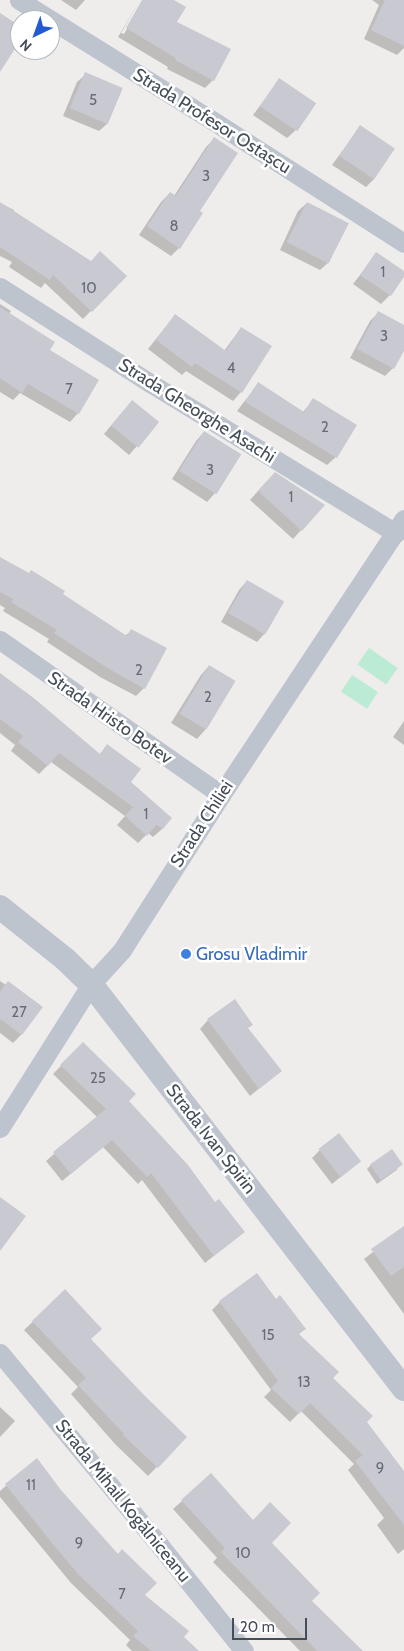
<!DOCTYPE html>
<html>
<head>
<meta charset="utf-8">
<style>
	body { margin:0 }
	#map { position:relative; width:404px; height:1651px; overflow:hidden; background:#efecec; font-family:Cabin,sans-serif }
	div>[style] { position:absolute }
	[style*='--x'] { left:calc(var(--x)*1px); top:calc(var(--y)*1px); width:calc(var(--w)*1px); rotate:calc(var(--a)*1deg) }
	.green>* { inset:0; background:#bbebd4; transform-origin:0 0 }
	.shadow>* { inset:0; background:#0003 }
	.building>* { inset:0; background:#c9cad1; transform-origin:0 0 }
	.minor>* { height:19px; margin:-9.5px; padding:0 9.5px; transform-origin:9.5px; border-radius:9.5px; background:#bdc4ce }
	.tertiary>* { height:24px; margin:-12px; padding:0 12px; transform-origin:12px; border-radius:12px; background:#bdc4ce }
	.dots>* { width:14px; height:14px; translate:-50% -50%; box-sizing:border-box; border:2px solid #fff; border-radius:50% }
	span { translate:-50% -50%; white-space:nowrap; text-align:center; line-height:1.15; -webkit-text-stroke:5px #fff; paint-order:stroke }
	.number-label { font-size:15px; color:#666c76 }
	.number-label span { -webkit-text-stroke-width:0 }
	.street-label { font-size:18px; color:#454d58 }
	.shop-label { font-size:18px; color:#366cbe }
	.left { translate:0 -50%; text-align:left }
	.north { position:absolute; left:10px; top:10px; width:50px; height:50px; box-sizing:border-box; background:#fff; border:1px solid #b5b8bc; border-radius:50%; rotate:222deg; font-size:14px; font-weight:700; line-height:20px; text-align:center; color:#454d58 }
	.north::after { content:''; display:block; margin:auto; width:18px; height:22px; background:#2359d2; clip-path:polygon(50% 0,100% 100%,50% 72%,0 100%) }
	.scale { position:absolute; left:232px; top:1618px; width:75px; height:22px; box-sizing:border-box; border:2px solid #454d58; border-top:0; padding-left:6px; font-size:15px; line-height:18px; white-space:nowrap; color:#454d58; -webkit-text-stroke:4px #fff; paint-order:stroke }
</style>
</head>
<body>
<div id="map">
	<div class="green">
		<i style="left:369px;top:648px;width:35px;height:20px;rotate:35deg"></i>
		<i style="left:352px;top:675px;width:31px;height:20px;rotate:33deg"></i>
	</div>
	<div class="shadow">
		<i style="clip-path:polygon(61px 0,85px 0,76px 10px)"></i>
		<i style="clip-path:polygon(140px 0,121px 33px,124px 34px,144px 0,171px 0,176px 22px,213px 80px,205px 88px,167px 69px,168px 67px,118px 37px)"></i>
		<i style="clip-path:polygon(372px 0,404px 0,404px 48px,397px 55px,364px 39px,379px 5px)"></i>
		<i style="clip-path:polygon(86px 74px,122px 89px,108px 123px,99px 131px,63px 116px,77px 82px)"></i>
		<i style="clip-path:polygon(279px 80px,296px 130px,287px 138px,253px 115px)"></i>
		<i style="clip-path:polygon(360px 127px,394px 149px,374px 179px,366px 187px,332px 165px)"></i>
		<i style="clip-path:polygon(214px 139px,198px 212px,179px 248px,171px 256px,139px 235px,161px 202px,170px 193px,174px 196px,206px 147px)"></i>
		<i style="clip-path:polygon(0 203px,14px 210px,13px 212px,91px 263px,125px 276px,83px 319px,45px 283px,41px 288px,9px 267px,12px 262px,0 256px)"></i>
		<i style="clip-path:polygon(307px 203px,347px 223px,329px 262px,320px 270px,280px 250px,298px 211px)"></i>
		<i style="clip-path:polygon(377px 253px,404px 273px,390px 295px,381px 304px,353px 284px)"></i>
		<i style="clip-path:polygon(0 304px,11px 311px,9px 314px,48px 351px,78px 413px,70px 422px,20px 393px,13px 400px,0 392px)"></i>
		<i style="clip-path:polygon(379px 312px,404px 326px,404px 348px,393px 368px,385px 376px,350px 358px,370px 321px)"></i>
		<i style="clip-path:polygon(175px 315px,224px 351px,241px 328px,241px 392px,233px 401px,186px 371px,182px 375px,148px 349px)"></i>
		<i style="clip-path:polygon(258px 384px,302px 413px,313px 400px,336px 457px,327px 465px,237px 411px)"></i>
		<i style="clip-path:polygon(124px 410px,137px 446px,129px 455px,104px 434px)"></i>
		<i style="clip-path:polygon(204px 432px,215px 493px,207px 502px,172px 479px,196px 441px)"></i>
		<i style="clip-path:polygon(266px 482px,323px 506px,293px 539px,250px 500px)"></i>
		<i style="clip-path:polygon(0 559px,61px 594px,125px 636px,131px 631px,144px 688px,136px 696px,100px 677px,47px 642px,49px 639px,3px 611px,5px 608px,0 605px)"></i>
		<i style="clip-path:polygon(247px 581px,265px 633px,257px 642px,221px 622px,239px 590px)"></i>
		<i style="clip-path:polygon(209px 666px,205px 730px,197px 739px,171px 723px,201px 675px)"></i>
		<i style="clip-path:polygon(0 679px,99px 755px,107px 746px,129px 782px,170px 818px,162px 829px,153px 837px,148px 833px,138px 843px,117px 825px,125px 816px,51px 762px,39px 774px,11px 751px,15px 745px,0 733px)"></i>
		<i style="clip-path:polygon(404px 721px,404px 745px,393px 737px)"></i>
		<i style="clip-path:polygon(0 981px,6px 985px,21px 1035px,13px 1043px,0 1033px)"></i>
		<i style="clip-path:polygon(208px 1020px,247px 1029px,280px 1071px,250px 1096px,200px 1029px)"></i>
		<i style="clip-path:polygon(83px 1043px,127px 1101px,215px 1204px,243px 1232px,205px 1263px,142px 1180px,138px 1184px,103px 1147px,62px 1181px,46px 1161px,97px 1117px,53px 1074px)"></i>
		<i style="clip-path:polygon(320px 1150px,360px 1161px,332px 1184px,312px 1158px)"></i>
		<i style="clip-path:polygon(371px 1165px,398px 1169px,377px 1184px,367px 1169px)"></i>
		<i style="clip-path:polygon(404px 1228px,404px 1314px,364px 1259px)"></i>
		<i style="clip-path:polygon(65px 1291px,89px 1339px,141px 1394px,186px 1437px,148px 1476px,115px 1444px,71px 1394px,78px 1387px,24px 1330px)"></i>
		<i style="clip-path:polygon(220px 1302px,298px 1335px,404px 1473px,404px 1549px,398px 1554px,377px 1525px,384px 1518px,348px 1470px,354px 1464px,301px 1411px,290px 1422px,264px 1397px,271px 1390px,212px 1310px)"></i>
		<i style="clip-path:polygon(0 1407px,15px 1421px,0 1437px)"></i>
		<i style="clip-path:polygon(36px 1460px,143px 1595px,197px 1651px,132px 1651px,126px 1645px,130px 1640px,71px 1583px,0 1497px,0 1491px)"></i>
		<i style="clip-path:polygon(182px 1501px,270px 1543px,310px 1601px,356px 1651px,300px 1651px,213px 1562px,217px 1558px,173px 1509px)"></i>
	</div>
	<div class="building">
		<i style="clip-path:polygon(142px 0,174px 0,186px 7px,177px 22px,231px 49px,214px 81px,175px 60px,176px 58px,126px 28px)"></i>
		<i style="clip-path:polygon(385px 0,404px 0,404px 46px,371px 30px)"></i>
		<i style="clip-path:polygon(0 13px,20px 26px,20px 41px,0 72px)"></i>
		<i style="left:85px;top:72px;width:41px;height:39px;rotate:23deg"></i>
		<i style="left:279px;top:78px;width:45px;height:34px;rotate:34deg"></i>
		<i style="left:360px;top:125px;width:42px;height:37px;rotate:34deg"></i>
		<i style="clip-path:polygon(214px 137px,238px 153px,200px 211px,203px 213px,180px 249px,147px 226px,170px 192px,176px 196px)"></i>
		<i style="clip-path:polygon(0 202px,91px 261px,100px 251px,127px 276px,92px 312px,53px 275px,50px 280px,0 247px)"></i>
		<i style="left:307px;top:202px;width:47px;height:45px;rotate:27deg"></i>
		<i style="clip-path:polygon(376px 252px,404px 271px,404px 277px,391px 296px,360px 275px)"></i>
		<i style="clip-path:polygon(0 307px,55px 342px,50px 350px,99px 380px,79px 414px,28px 384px,22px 393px,0 378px)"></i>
		<i style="clip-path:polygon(378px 311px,404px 325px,404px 351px,394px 369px,357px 349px)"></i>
		<i style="clip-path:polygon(175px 314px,226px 351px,241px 327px,272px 346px,242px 393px,195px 363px,192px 367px,156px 340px)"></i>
		<i style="clip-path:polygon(258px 382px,304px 412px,313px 398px,357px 425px,337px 458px,245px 402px)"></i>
		<i style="left:132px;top:400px;width:35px;height:33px;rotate:39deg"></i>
		<i style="left:204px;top:431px;width:44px;height:47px;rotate:32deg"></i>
		<i style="clip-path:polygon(275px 472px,325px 505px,302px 531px,258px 491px)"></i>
		<i style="clip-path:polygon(0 557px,29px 573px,31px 570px,65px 591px,63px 594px,127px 636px,131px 629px,167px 648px,145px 689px,109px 669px,54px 633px,57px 630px,11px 602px,13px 599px,0 592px)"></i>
		<i style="left:247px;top:580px;width:43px;height:38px;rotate:30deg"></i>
		<i style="left:209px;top:665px;width:31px;height:57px;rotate:31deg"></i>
		<i style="clip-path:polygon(0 673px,35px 699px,100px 754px,107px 744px,141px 769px,131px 782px,172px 818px,163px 829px,156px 825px,147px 836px,125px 816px,133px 807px,59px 753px,48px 766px,18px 742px,23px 736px,0 719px)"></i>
		<i style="clip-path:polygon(8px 981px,43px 1007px,22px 1035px,0 1019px,0 992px)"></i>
		<i style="clip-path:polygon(235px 999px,253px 1025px,248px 1028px,282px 1071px,259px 1089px,207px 1019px)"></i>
		<i style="clip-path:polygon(83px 1042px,136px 1094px,129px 1101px,188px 1165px,215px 1202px,219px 1199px,245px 1232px,214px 1256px,151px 1173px,147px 1177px,112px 1140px,71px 1174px,53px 1152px,106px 1109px,60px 1065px)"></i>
		<i style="left:339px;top:1133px;width:36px;height:26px;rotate:52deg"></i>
		<i style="left:392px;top:1149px;width:19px;height:27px;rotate:55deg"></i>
		<i style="clip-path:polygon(0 1197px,26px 1216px,0 1251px)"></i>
		<i style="clip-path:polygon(404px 1226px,404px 1267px,391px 1276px,371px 1249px)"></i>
		<i style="clip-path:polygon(257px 1273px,276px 1299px,280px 1295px,306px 1329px,299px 1334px,339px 1372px,333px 1378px,373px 1416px,367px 1422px,404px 1471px,404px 1525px,355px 1461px,363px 1455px,310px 1403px,299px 1414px,271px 1388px,278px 1381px,219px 1301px)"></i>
		<i style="clip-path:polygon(65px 1289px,102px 1329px,91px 1339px,142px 1393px,187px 1437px,158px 1468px,123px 1435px,124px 1434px,78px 1385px,86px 1378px,32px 1321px)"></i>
		<i style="clip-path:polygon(37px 1458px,61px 1490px,118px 1554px,122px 1549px,157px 1583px,145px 1595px,189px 1631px,184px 1637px,199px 1651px,151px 1651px,133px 1636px,138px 1631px,79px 1575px,52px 1543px,5px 1484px)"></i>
		<i style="clip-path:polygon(211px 1473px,253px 1520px,270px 1502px,291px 1523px,272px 1543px,320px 1593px,312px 1601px,363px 1651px,317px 1651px,221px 1552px,225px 1548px,181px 1500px)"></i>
	</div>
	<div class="minor">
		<i style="--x:19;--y:0;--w:218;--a:31.9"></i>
		<i style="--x:204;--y:115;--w:237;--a:32.6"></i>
		<i style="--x:0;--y:287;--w:178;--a:32.6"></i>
		<i style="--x:150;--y:383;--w:288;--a:31.4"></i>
		<i style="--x:0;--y:640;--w:270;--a:35"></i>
		<i style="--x:0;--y:1128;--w:170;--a:-57.7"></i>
		<i style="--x:91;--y:984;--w:46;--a:-47.6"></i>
		<i style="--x:122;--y:950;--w:184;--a:-57.4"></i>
		<i style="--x:221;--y:795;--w:331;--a:-56.5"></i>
		<i style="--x:0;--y:1353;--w:252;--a:50.3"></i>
		<i style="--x:161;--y:1547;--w:133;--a:51.4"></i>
	</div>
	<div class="tertiary">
		<i style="--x:0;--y:907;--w:83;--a:38.7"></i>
		<i style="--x:65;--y:959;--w:36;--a:44"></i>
		<i style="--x:91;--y:984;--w:512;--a:52.3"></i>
	</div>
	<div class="dots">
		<i style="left:186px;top:954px;background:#3f7fe0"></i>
	</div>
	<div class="number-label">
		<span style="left:93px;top:101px">5</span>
		<span style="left:206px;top:177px">3</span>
		<span style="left:174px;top:227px">8</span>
		<span style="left:383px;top:273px">1</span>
		<span style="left:89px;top:289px">10</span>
		<span style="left:384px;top:337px">3</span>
		<span style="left:231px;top:369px">4</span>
		<span style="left:69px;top:390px">7</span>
		<span style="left:325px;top:428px">2</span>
		<span style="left:210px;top:471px">3</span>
		<span style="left:291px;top:498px">1</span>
		<span style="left:139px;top:671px">2</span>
		<span style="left:208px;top:698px">2</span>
		<span style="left:146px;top:815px">1</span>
		<span style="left:19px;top:1013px">27</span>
		<span style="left:98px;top:1079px">25</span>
		<span style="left:268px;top:1336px">15</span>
		<span style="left:304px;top:1383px">13</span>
		<span style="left:380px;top:1469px">9</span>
		<span style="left:31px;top:1486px">11</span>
		<span style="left:79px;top:1544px">9</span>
		<span style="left:243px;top:1554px">10</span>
		<span style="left:122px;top:1595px">7</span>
	</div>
	<div class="street-label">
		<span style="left:212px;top:121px;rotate:32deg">Strada Profesor Ostașcu</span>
		<span style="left:197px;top:411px;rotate:32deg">Strada Gheorghe Asachi</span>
		<span style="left:110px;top:718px;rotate:35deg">Strada Hristo Botev</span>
		<span style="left:202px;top:824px;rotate:-57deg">Strada Chiliei</span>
		<span style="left:211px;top:1139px;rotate:52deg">Strada Ivan Spirin</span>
		<span style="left:123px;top:1501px;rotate:51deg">Strada Mihail Kogălniceanu</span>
	</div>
	<div class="shop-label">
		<span class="left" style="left:196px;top:954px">Grosu Vladimir</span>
	</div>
	<div class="north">N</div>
	<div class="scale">20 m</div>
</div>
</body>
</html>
